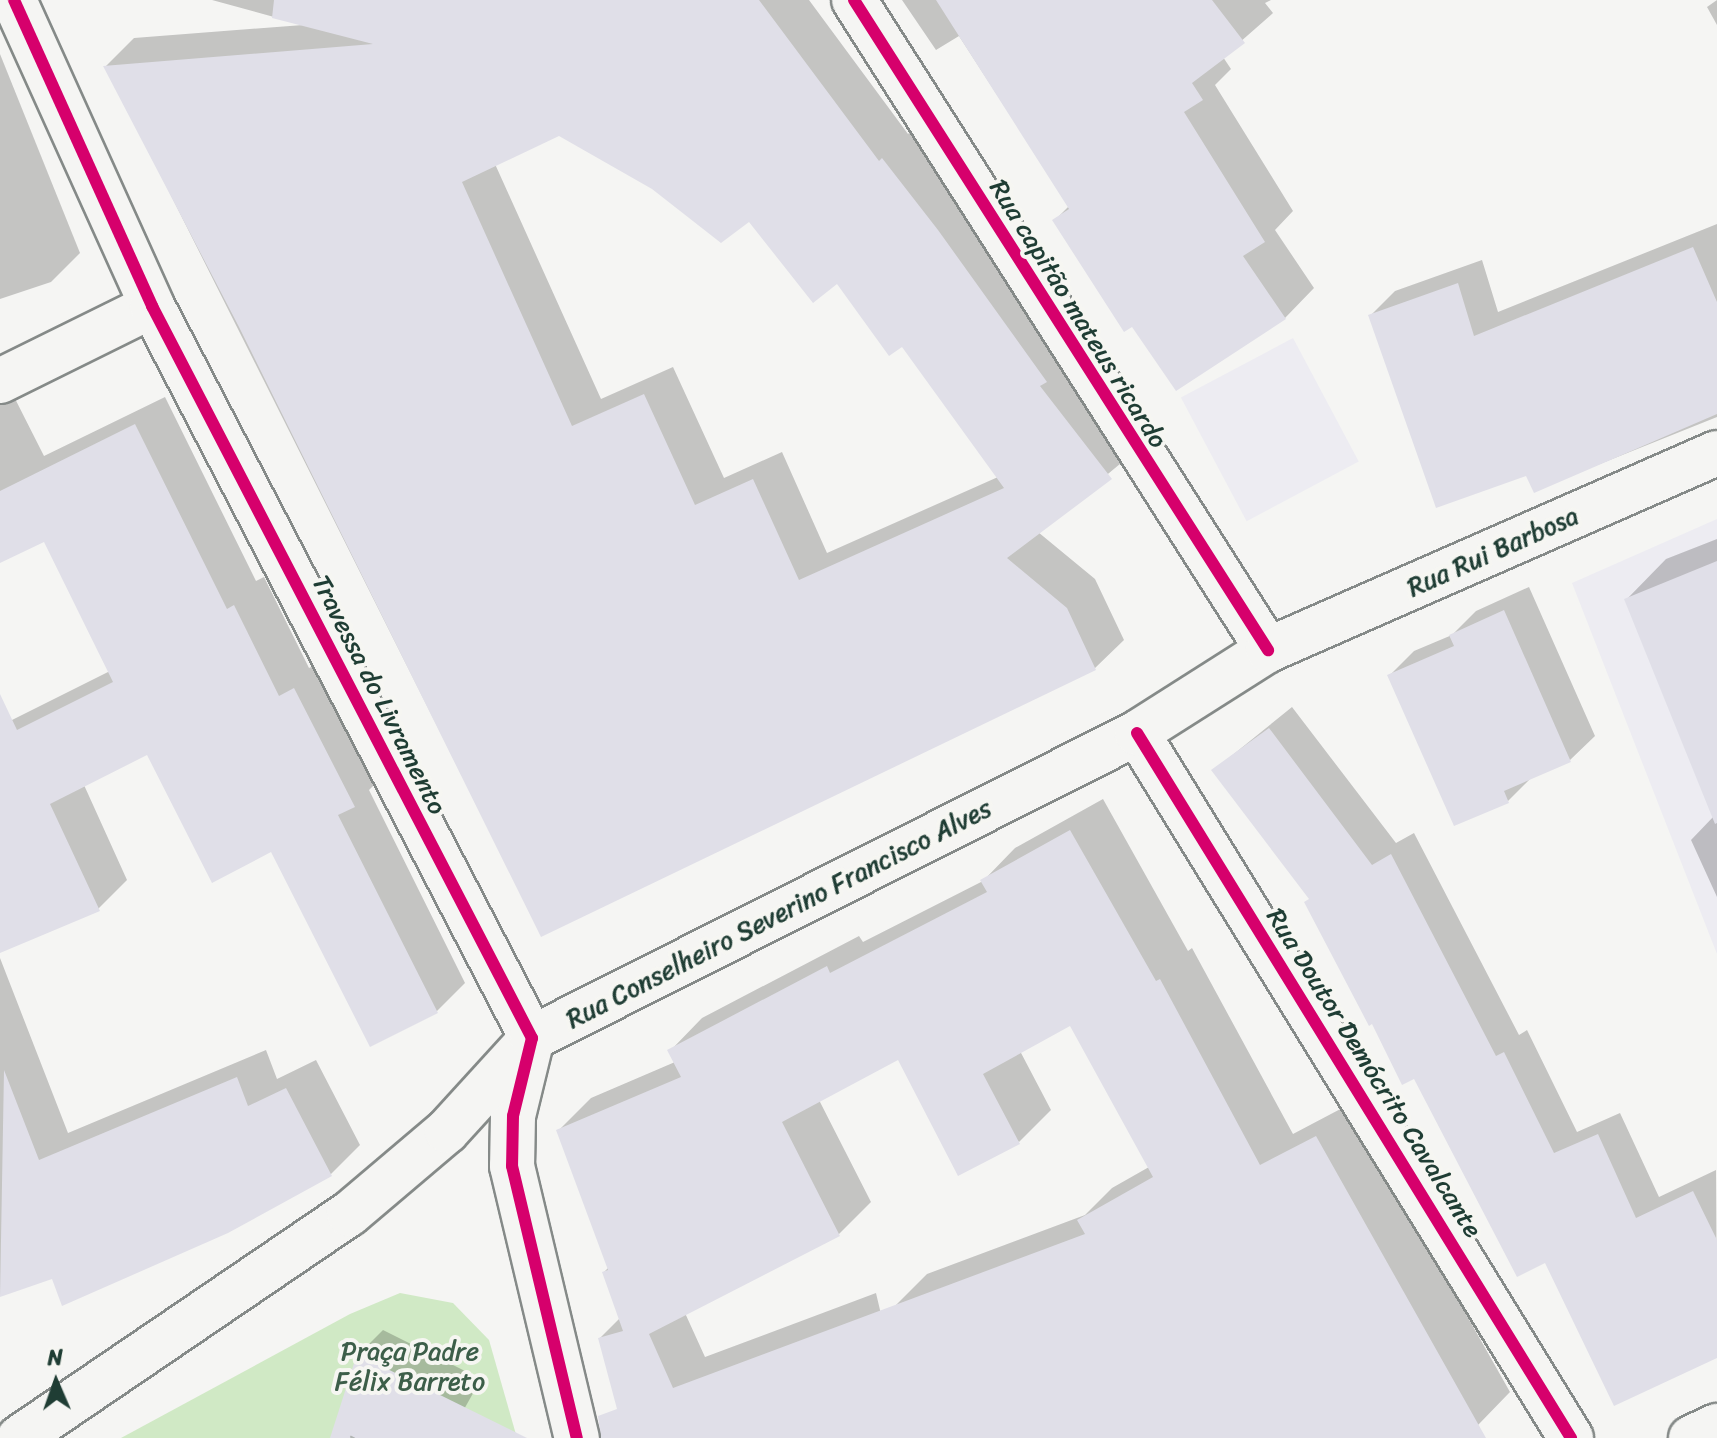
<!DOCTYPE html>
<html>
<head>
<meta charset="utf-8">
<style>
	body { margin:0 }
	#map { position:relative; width:1717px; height:1438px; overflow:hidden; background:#f5f5f3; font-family:Sriracha,sans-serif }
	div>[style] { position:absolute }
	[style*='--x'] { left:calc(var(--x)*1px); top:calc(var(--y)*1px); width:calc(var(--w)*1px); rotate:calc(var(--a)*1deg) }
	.built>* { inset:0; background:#edecf2; transform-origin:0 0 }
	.green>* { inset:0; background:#d0e9c5 }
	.shadow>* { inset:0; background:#0003 }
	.building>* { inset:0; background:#e0dfe8 }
	.path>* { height:5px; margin-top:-2.5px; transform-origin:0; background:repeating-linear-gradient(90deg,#b0b4b2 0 8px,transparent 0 14px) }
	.roads { filter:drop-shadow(2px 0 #858a88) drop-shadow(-2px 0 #858a88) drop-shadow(0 2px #858a88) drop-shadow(0 -2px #858a88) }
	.street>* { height:44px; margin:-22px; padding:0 22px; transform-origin:22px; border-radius:22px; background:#f5f5f3 }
	.secondary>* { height:44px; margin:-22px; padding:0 22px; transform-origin:22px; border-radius:22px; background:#f5f5f3 }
	.cycleway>* { height:12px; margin:-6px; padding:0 6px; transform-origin:6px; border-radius:6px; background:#d6006c }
	span { translate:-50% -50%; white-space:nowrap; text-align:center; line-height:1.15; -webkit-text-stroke:8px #f6f6f2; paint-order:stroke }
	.street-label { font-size:26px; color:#1f3d34 }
	.park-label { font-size:26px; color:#3c5e49 }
	.north { position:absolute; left:16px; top:1342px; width:80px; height:80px; -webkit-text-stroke:6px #f6f6f2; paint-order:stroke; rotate:358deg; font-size:22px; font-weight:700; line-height:32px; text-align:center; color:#1f3d34 }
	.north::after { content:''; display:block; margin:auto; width:28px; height:36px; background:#1f3d34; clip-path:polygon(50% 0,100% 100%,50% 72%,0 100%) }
</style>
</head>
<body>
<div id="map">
	<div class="built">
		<i style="left:1293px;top:338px;width:140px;height:127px;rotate:62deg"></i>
		<i style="clip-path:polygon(1717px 519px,1717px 954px,1572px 583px)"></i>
	</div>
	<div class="green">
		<i style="clip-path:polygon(400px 1293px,453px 1303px,489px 1340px,517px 1438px,121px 1438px,350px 1314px)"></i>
	</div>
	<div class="shadow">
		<i style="clip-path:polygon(evenodd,212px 0,809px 0,908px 134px,911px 131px,966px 201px,1138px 449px,1038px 532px,1095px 579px,1124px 640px,1095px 668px,542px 935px,106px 66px,134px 38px,303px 25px,212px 0,559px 134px,654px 187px,750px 219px,838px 281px,902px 344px,998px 477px,827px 553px,782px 452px,724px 478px,673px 367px,601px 399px,495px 164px,559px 134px)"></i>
		<i style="clip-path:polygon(902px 0,1271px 0,1265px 3px,1273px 13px,1223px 57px,1231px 69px,1215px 85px,1293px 211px,1275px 230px,1314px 288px,1285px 318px,1055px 220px,1069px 206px,959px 36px,936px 50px)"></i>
		<i style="clip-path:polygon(1717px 0,1717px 25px,1707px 7px)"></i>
		<i style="clip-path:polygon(0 54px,80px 253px,51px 282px,0 299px)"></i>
		<i style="clip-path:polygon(1717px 224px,1717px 417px,1535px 490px,1527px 473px,1370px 316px,1395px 291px,1482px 260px,1498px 312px)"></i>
		<i style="clip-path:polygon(0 369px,44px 456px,165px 397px,256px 581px,264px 577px,309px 668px,324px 661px,383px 776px,369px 790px,465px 983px,436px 1012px,272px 850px,148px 753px,84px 785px,127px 880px,98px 909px,0 951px,0 726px,110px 671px,45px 540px,0 561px)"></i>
		<i style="clip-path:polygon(1717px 539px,1717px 897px,1691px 840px,1714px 816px,1626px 600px,1666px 559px)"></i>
		<i style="clip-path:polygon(1529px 587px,1595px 736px,1570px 760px,1533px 776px,1508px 801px,1455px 824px,1389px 676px,1414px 651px,1452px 635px,1476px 611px)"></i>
		<i style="clip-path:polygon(1292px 707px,1396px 843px,1414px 833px,1519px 1035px,1527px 1030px,1577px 1132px,1620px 1113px,1659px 1197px,1716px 1170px,1717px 1356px,1546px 1260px,1415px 1077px,1311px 898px,1214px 770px)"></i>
		<i style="clip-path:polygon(1103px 799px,1188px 951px,1192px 948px,1293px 1134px,1348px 1105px,1510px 1392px,1478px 1425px,1454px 1438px,944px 1438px,894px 1307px,927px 1274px,1085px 1215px,1112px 1188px,1149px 1167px,1070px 1023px,1020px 1051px,1051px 1110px,1019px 1142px,898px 1057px,819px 1100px,871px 1202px,839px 1234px,685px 1313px,705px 1357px,876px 1293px,910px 1438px,627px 1438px,600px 1338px,620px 1318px,604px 1272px,609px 1267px,559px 1130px,591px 1098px,675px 1062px,670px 1051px,702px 1018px,859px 936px,863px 942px,983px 881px,1015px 848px)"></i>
		<i style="clip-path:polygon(0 958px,68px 1133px,266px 1050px,277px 1079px,316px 1060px,360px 1145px,331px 1174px,0 1295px)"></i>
		<i style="clip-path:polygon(383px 1330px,481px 1379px,448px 1438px,363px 1438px,336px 1427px,358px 1355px)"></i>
	</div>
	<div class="building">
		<i style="clip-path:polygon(evenodd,274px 0,759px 0,879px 161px,882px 158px,938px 230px,1047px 382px,1040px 386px,1112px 479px,1007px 558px,1067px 608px,1096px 670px,541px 937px,239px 327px,103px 66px,373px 44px,272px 18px,274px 0,559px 136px,652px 189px,721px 243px,749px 222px,813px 303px,837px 284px,889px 356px,902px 347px,1004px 488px,799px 580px,753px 479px,695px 505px,644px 394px,572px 426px,462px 182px,559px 136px)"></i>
		<i style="clip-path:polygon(936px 0,1212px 0,1245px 43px,1192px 83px,1203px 100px,1184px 112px,1265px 242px,1243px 256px,1286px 319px,1176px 391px,1132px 327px,1124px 332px,1052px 220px,1069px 209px)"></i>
		<i style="clip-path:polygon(1693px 247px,1717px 302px,1717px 414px,1534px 493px,1526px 476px,1436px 508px,1368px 315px,1458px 283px,1474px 336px)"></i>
		<i style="clip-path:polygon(135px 424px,227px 609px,234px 605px,279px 696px,294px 688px,355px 807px,338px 815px,438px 1013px,370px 1047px,271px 852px,212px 883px,147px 755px,50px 804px,100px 911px,0 953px,0 694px,17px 730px,113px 682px,44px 542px,0 563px,0 491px)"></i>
		<i style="clip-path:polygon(1717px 561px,1717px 823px,1715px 824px,1624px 599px)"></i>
		<i style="clip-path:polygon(1504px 610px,1571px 762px,1504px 791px,1509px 803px,1454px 826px,1387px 675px,1454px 646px,1449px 635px)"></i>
		<i style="clip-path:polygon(1269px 728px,1372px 865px,1391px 854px,1496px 1056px,1504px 1052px,1554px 1153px,1598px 1134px,1636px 1218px,1693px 1191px,1717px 1240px,1717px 1358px,1614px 1406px,1545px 1263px,1517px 1277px,1414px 1079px,1402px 1085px,1372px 1024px,1369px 1026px,1304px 902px,1309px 899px,1211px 770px)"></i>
		<i style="clip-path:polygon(evenodd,1070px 830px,1156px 981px,1160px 979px,1260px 1165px,1316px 1136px,1486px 1438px,601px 1438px,598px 1416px,617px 1409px,598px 1338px,623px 1331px,602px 1272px,608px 1270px,556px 1130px,681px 1077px,667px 1050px,827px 966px,830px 973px,987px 892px,980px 880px,1070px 830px,1070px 1026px,1153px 1177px,1077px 1220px,1085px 1234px,673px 1388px,649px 1334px,840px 1236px,782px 1122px,898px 1060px,958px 1176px,1020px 1144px,983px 1074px,1070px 1026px)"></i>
		<i style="clip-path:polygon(4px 1070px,39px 1160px,237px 1077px,248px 1106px,286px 1088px,332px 1176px,228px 1233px,62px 1306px,52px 1279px,0 1297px)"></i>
		<i style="clip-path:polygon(357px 1354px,527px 1438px,330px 1438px)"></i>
	</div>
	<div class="path">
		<i style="--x:352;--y:1438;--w:2;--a:-63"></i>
	</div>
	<div class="roads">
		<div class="street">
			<i style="--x:854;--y:0;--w:771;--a:57.51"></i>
			<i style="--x:0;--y:381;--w:169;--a:-26.3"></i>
		</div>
		<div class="secondary">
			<i style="--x:14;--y:0;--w:336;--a:65.7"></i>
			<i style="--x:152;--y:306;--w:825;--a:62.57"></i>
			<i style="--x:532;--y:1038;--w:80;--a:103.7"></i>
			<i style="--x:513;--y:1116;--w:50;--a:91.1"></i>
			<i style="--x:512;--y:1166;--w:280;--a:76.6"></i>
			<i style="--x:1137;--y:733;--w:828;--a:58.38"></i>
			<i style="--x:19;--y:1438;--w:399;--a:-34.2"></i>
			<i style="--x:349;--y:1214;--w:128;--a:-40.3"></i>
			<i style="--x:447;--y:1131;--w:126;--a:-47.6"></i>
			<i style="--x:532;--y:1038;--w:678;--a:-26.75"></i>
			<i style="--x:1137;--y:733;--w:155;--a:-32.4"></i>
			<i style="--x:1268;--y:650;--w:490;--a:-23.7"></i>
			<i style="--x:1691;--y:1438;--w:29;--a:-25"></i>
		</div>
	</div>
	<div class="cycleway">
		<i style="--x:14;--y:0;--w:336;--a:65.7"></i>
		<i style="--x:152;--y:306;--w:825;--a:62.57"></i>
		<i style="--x:532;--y:1038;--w:80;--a:103.7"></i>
		<i style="--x:513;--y:1116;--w:50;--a:91.1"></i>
		<i style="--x:512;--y:1166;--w:280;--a:76.6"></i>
		<i style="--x:854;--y:0;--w:771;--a:57.51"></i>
		<i style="--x:1137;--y:733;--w:828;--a:58.38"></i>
	</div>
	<div class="street-label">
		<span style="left:1078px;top:314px;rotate:58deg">Rua capitão mateus ricardo</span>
		<span style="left:1493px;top:552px;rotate:-24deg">Rua Rui Barbosa</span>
		<span style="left:379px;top:695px;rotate:63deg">Travessa do Livramento</span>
		<span style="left:779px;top:914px;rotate:-27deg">Rua Conselheiro Severino Francisco Alves</span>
		<span style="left:1374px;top:1073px;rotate:58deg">Rua Doutor Demócrito Cavalcante</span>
	</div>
	<div class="park-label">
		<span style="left:410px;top:1367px">Praça Padre<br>Félix Barreto</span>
	</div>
	<div class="north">N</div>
</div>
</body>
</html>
